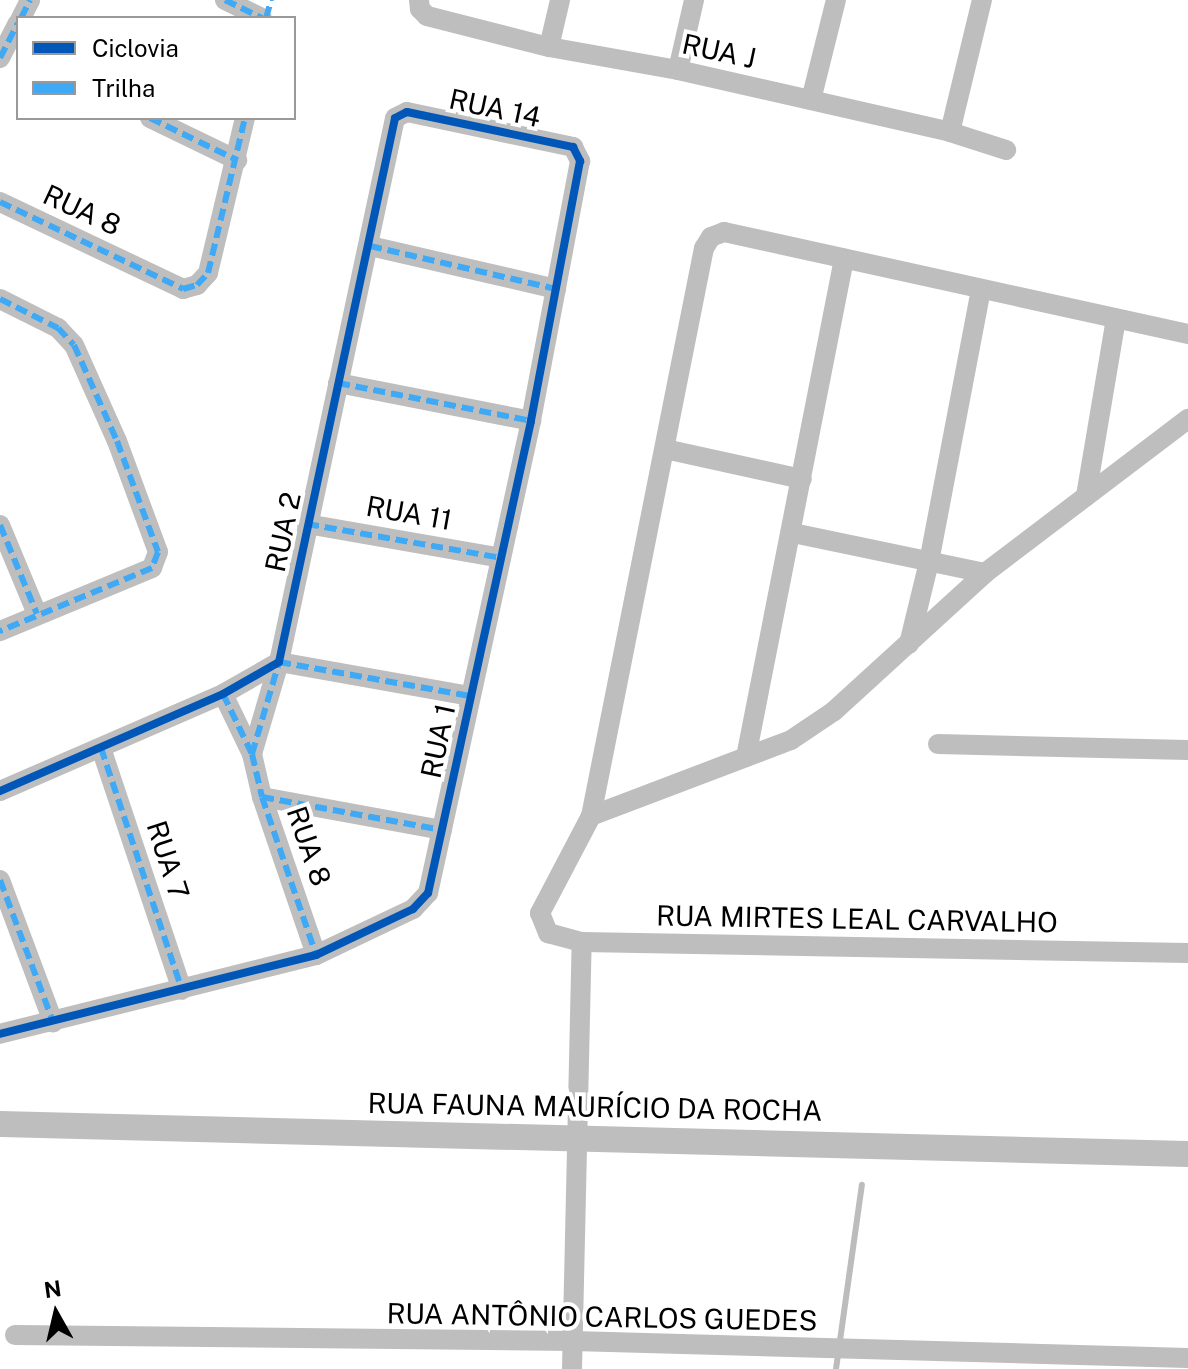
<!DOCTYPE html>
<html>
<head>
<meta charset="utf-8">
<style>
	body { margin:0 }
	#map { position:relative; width:1188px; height:1369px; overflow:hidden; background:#fff; font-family:"Public Sans",sans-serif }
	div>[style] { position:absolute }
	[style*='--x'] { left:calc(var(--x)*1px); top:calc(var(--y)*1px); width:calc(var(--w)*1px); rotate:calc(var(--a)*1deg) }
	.stream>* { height:6px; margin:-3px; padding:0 3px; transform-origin:3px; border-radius:3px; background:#bcbcbc }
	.minor>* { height:20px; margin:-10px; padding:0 10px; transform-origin:10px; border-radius:10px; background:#bebebe }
	.tertiary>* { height:26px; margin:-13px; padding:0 13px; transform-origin:13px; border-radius:13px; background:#bebebe }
	.quiet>* { height:6px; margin-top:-3px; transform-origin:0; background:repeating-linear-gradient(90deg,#3fa9f5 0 12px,transparent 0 18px) }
	.cycleway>* { height:8px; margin:-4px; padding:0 4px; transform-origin:4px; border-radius:4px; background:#0057b8 }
	span { translate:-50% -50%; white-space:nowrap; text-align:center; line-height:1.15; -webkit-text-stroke:8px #fff; paint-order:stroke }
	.street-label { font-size:28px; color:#000 }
	.legend { position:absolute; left:16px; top:16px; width:280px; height:104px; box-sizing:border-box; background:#fff; border:2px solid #999; margin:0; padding:10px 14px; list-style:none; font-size:24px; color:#000 }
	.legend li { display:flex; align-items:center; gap:16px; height:40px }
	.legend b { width:40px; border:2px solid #999 }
	.north { position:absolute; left:16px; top:1273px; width:80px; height:80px; -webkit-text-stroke:6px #fff; paint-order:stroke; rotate:352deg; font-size:22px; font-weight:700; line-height:32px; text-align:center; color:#000 }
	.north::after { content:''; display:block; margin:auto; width:28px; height:36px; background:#000; clip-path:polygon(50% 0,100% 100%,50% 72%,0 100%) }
</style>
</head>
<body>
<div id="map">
	<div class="stream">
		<i style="--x:836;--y:1369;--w:186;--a:-82"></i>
	</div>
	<div class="minor">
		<i style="--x:225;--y:0;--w:41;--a:25.9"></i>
		<i style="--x:419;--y:0;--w:9;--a:84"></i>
		<i style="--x:420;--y:9;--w:10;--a:45"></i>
		<i style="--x:427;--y:16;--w:126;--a:14.3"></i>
		<i style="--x:549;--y:47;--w:131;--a:10.1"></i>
		<i style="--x:678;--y:70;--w:279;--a:12.8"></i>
		<i style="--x:950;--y:132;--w:59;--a:17.8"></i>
		<i style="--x:21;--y:18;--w:20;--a:-63"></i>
		<i style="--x:549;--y:47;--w:48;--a:-76.8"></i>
		<i style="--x:0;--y:58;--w:39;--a:-63"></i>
		<i style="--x:678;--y:70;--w:72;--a:-77.1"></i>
		<i style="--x:811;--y:100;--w:103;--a:-76"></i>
		<i style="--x:150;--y:118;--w:97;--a:25.8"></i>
		<i style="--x:950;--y:132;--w:136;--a:-76.4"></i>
		<i style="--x:0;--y:202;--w:203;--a:25.4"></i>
		<i style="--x:183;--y:289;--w:15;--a:-16"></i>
		<i style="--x:197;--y:285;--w:16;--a:-47"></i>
		<i style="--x:208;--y:273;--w:159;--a:-76.6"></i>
		<i style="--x:370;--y:246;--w:191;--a:13"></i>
		<i style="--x:0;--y:299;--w:65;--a:26.6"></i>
		<i style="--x:58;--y:328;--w:23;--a:47"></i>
		<i style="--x:74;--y:345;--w:105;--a:65.9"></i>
		<i style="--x:117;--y:441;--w:118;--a:69.7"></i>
		<i style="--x:158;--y:552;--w:17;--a:111"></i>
		<i style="--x:152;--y:568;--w:165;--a:157.5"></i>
		<i style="--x:1188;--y:334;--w:475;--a:-167.6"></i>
		<i style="--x:724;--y:232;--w:14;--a:159"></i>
		<i style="--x:711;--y:237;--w:13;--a:122"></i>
		<i style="--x:704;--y:248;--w:579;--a:101.25"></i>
		<i style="--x:591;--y:816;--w:110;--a:117.7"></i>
		<i style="--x:540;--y:913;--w:22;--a:68"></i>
		<i style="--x:548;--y:933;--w:35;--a:15"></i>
		<i style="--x:582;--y:942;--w:606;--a:1.04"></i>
		<i style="--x:338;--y:383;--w:197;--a:11.1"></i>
		<i style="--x:665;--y:449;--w:140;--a:12.4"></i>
		<i style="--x:1086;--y:496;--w:180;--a:-80.4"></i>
		<i style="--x:307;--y:524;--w:197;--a:9.9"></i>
		<i style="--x:0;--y:525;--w:96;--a:67.4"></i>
		<i style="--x:793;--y:533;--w:196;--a:11.8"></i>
		<i style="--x:909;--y:644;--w:84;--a:-76.3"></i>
		<i style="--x:929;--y:562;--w:277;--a:-79.2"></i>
		<i style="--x:223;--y:694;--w:67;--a:64.2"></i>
		<i style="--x:252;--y:754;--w:44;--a:76.9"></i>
		<i style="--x:262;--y:797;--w:167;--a:71.1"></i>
		<i style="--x:938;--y:744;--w:250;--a:1.4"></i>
		<i style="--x:101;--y:748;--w:255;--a:71.5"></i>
		<i style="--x:252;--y:754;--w:96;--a:-73.6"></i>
		<i style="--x:279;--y:662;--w:194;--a:10.1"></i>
		<i style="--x:746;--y:757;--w:508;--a:-78.87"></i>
		<i style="--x:0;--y:791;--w:243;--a:-23.5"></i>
		<i style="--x:223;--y:694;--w:64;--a:-29.7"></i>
		<i style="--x:279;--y:662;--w:556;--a:-77.96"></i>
		<i style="--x:395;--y:118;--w:13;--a:-27"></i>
		<i style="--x:407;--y:112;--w:170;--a:11.9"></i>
		<i style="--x:573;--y:147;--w:16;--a:63"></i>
		<i style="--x:580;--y:161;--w:265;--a:100.7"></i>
		<i style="--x:531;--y:421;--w:483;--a:102.3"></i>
		<i style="--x:428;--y:893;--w:22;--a:133"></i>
		<i style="--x:413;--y:909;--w:107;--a:154.6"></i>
		<i style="--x:316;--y:955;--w:326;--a:166"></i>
		<i style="--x:262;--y:797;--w:183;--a:10.4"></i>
		<i style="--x:591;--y:816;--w:214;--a:-20.8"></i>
		<i style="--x:791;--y:740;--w:52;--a:-34"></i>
		<i style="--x:834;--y:711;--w:205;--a:-42.4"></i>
		<i style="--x:985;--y:573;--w:255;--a:-37.2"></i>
		<i style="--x:0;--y:880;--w:152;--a:69.5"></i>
		<i style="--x:15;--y:1335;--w:558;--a:0.62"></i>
		<i style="--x:573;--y:1341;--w:615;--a:1.58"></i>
		<i style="--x:572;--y:1369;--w:427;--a:-88.7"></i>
	</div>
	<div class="tertiary">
		<i style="--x:0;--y:1124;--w:1188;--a:1.45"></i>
	</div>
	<div class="quiet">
		<i style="--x:225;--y:0;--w:41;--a:25.9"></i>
		<i style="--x:21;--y:18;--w:20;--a:-63"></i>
		<i style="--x:266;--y:18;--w:19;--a:-74"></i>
		<i style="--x:0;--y:58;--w:39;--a:-63"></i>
		<i style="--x:150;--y:118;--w:97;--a:25.8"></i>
		<i style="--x:0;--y:202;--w:203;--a:25.4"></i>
		<i style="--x:183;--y:289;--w:15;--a:-16"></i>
		<i style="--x:197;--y:285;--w:16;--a:-47"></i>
		<i style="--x:208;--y:273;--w:159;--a:-76.6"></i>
		<i style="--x:370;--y:246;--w:191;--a:13"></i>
		<i style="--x:0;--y:299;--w:65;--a:26.6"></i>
		<i style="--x:58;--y:328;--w:23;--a:47"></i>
		<i style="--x:74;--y:345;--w:105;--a:65.9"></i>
		<i style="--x:117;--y:441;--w:118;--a:69.7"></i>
		<i style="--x:158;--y:552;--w:17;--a:111"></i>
		<i style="--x:152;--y:568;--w:165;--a:157.5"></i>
		<i style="--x:338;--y:383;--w:197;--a:11.1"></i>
		<i style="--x:307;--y:524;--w:197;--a:9.9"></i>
		<i style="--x:0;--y:525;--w:96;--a:67.4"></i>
		<i style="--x:223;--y:694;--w:67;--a:64.2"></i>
		<i style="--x:252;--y:754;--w:44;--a:76.9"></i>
		<i style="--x:262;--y:797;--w:167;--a:71.1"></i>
		<i style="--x:101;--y:748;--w:255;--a:71.5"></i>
		<i style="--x:252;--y:754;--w:96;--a:-73.6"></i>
		<i style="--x:279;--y:662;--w:194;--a:10.1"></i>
		<i style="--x:262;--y:797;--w:183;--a:10.4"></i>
		<i style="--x:0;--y:880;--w:152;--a:69.5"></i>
	</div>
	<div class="cycleway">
		<i style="--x:0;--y:791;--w:243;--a:-23.5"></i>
		<i style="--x:223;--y:694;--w:64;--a:-29.7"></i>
		<i style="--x:279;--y:662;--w:556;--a:-77.96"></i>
		<i style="--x:395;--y:118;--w:13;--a:-27"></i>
		<i style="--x:407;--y:112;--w:170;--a:11.9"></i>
		<i style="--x:573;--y:147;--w:16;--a:63"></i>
		<i style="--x:580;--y:161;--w:265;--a:100.7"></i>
		<i style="--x:531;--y:421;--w:483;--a:102.3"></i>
		<i style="--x:428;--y:893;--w:22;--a:133"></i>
		<i style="--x:413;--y:909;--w:107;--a:154.6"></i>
		<i style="--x:316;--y:955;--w:326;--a:166"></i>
	</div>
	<div class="street-label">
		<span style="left:719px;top:51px;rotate:12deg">RUA J</span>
		<span style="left:495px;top:108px;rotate:12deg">RUA 14</span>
		<span style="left:82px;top:210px;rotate:25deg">RUA 8</span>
		<span style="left:409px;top:513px;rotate:10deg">RUA 11</span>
		<span style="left:283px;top:532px;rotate:-78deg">RUA 2</span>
		<span style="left:438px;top:741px;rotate:-78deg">RUA 1</span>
		<span style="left:309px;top:846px;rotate:71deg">RUA 8</span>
		<span style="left:168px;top:860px;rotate:72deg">RUA 7</span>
		<span style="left:857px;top:919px;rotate:1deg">RUA MIRTES LEAL CARVALHO</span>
		<span style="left:595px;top:1107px;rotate:1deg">RUA FAUNA MAURÍCIO DA ROCHA</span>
		<span style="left:602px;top:1317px;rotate:1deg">RUA ANTÔNIO CARLOS GUEDES</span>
	</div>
	<ul class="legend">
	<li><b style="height:10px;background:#0057b8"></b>Ciclovia</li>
	<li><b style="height:10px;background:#3fa9f5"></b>Trilha</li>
	</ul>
	<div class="north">N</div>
</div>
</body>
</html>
